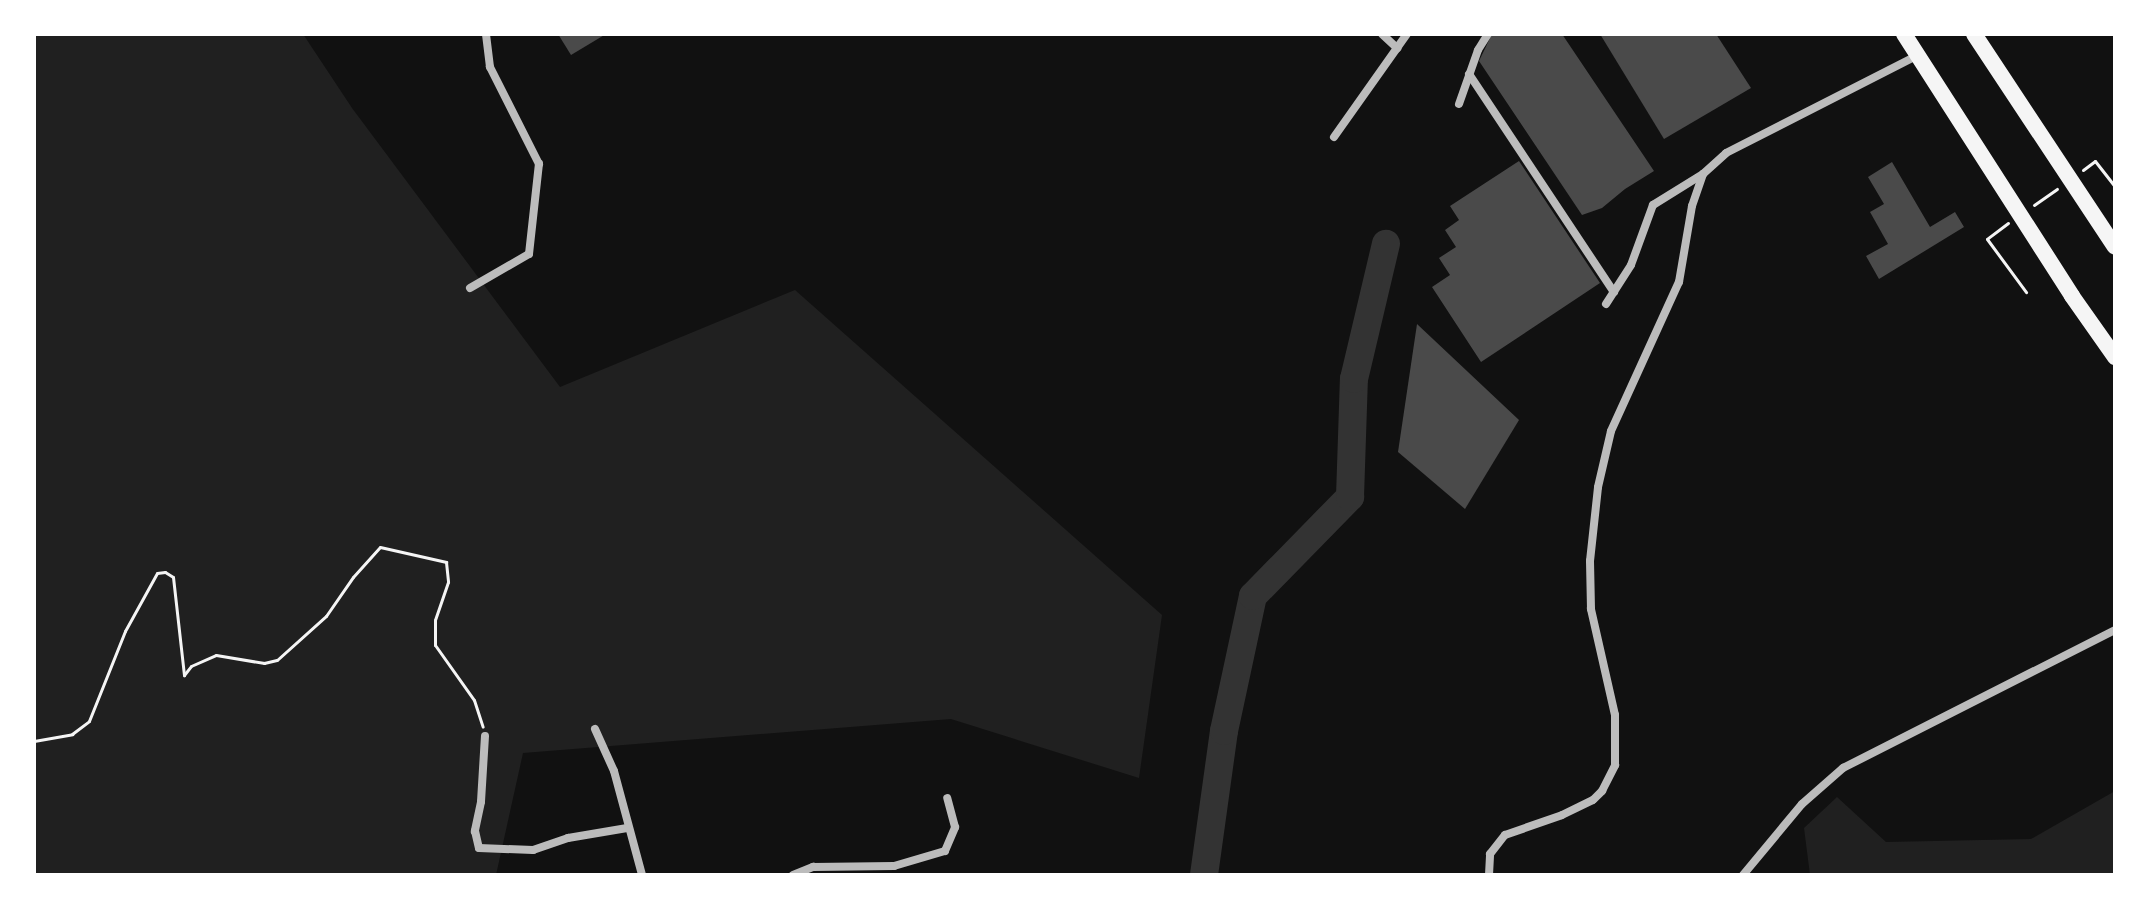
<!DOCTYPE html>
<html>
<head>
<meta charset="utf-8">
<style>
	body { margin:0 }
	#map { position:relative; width:2149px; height:909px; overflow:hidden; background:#111; font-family:Jost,sans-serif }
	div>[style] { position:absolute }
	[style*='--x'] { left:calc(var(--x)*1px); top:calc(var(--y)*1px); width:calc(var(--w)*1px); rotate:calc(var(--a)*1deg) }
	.green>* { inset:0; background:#202020 }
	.river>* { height:28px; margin:-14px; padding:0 14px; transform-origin:14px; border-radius:14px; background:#333 }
	.building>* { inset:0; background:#4a4a4a }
	.path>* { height:3px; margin:-1.5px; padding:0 1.5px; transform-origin:1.5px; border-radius:1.5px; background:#f5f5f5 }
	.minor>* { height:8px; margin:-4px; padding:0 4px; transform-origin:4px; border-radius:4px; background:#bcbcbc }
	.trunk>* { height:16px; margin:-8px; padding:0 8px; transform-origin:8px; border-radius:8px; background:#f5f5f5 }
	span { translate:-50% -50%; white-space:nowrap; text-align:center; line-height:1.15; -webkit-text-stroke:7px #fff; paint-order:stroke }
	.frame { position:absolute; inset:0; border:36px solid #fff; pointer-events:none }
</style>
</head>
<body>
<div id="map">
	<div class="green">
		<i style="clip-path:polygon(34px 34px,303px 34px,352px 108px,560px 387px,795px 290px,1162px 615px,1139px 778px,951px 719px,523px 753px,496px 875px,34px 875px)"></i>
		<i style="clip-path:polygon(2115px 791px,2115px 875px,1810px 875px,1804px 828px,1837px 797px,1886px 842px,2031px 839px)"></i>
	</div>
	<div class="river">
		<i style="--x:1204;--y:875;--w:145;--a:-82.1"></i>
		<i style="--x:1224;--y:731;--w:138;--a:-77.9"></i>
		<i style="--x:1253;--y:596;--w:139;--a:-45.6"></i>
		<i style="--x:1350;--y:497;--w:118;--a:-88.1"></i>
		<i style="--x:1354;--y:379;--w:139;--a:-76.7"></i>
	</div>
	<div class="building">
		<i style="clip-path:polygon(558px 34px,606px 34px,571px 55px)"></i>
		<i style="clip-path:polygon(1492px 34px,1562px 34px,1654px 171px,1625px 189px,1602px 208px,1582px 215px,1479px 61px)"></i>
		<i style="clip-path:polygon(1600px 34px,1716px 34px,1751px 88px,1664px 139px)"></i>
		<i style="clip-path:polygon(1519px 161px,1600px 283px,1481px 362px,1432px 287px,1450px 275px,1439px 258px,1456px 247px,1445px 230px,1459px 220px,1450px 206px)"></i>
		<i style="clip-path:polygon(1892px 162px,1930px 227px,1955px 212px,1964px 227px,1879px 279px,1866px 256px,1888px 244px,1870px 212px,1884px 204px,1868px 177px)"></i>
		<i style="clip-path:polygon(1417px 324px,1519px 420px,1465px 509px,1398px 452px)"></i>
	</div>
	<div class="path">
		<i style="--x:2083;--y:170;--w:15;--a:-37"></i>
		<i style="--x:2095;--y:161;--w:33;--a:52"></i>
		<i style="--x:2034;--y:205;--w:28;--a:-35"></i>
		<i style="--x:2008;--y:223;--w:26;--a:143"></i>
		<i style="--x:1987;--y:239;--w:66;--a:53.7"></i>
		<i style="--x:34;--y:741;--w:39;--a:-10"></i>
		<i style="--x:72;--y:734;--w:21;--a:-37"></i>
		<i style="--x:89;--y:721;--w:97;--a:-68.2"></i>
		<i style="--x:125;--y:631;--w:66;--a:-61.1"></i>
		<i style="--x:157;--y:573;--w:8;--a:-7"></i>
		<i style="--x:165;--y:572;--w:9;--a:32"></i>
		<i style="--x:173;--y:577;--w:99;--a:83.6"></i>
		<i style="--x:184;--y:675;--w:11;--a:-52"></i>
		<i style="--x:191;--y:666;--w:27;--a:-24"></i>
		<i style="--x:216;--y:655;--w:49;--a:9.5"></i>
		<i style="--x:264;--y:663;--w:13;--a:-13"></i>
		<i style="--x:277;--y:660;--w:66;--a:-41.9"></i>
		<i style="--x:326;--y:616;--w:47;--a:-55.3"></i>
		<i style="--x:353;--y:577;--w:40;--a:-48"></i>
		<i style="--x:380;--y:547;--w:68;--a:12.8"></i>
		<i style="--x:446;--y:562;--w:20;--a:84"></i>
		<i style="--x:448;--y:582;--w:40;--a:108.9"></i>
		<i style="--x:435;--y:620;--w:25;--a:90"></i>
		<i style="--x:435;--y:645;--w:67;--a:54.7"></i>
		<i style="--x:474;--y:700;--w:28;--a:72"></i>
	</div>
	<div class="minor">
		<i style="--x:1382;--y:34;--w:21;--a:43"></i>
		<i style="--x:1469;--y:74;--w:262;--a:56.4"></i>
		<i style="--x:1459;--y:104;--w:57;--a:-70.6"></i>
		<i style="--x:1478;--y:50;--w:19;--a:-58"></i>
		<i style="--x:1334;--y:137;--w:126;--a:-54.7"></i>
		<i style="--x:470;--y:288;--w:68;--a:-30"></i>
		<i style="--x:529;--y:254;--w:91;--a:-83.7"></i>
		<i style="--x:539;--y:164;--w:109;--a:-116.8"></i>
		<i style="--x:490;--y:67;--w:33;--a:-97"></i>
		<i style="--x:1606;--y:304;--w:46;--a:-57.3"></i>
		<i style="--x:1631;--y:265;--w:64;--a:-69.9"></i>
		<i style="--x:1653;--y:205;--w:59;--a:-31.8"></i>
		<i style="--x:595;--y:729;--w:46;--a:65.7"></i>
		<i style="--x:614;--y:771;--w:108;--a:74.9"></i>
		<i style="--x:485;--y:736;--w:66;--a:93.5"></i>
		<i style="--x:481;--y:802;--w:30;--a:102"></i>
		<i style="--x:475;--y:831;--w:17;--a:77"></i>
		<i style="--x:479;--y:848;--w:54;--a:2.1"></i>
		<i style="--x:533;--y:850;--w:37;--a:-19"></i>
		<i style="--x:568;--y:838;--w:60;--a:-9.6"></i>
		<i style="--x:793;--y:875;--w:22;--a:-22"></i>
		<i style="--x:813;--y:867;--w:81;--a:-0.7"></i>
		<i style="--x:894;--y:866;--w:53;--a:-16.4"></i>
		<i style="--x:945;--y:851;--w:26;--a:-67"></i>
		<i style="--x:955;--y:827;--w:30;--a:-105"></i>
		<i style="--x:1489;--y:875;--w:21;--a:-87"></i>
		<i style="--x:1490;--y:854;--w:24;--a:-52"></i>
		<i style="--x:1505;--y:835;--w:60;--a:-19.3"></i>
		<i style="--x:1562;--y:815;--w:34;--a:-26"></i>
		<i style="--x:1593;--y:800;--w:13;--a:-45"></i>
		<i style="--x:1602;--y:791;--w:29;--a:-63"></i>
		<i style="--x:1615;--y:765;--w:50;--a:-90"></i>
		<i style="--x:1615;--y:715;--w:109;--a:-102.8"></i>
		<i style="--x:1591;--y:609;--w:48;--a:-91.2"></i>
		<i style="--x:1590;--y:561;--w:74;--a:-83.8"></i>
		<i style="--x:1598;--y:487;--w:57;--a:-76.9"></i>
		<i style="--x:1611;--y:431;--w:164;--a:-65.5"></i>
		<i style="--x:1679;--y:282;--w:77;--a:-80.3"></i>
		<i style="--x:1692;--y:206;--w:34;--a:-71"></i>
		<i style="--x:1703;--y:174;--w:31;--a:-42"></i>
		<i style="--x:1726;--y:153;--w:213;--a:-27"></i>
		<i style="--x:1743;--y:875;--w:92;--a:-50.3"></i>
		<i style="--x:1802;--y:804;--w:55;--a:-41.3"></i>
		<i style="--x:1843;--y:768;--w:305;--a:-26.9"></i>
	</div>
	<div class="trunk">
		<i style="--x:1904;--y:34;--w:311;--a:57.3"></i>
		<i style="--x:2072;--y:296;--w:75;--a:54.8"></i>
		<i style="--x:1974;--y:34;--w:255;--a:56.5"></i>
	</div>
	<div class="frame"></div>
</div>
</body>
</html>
